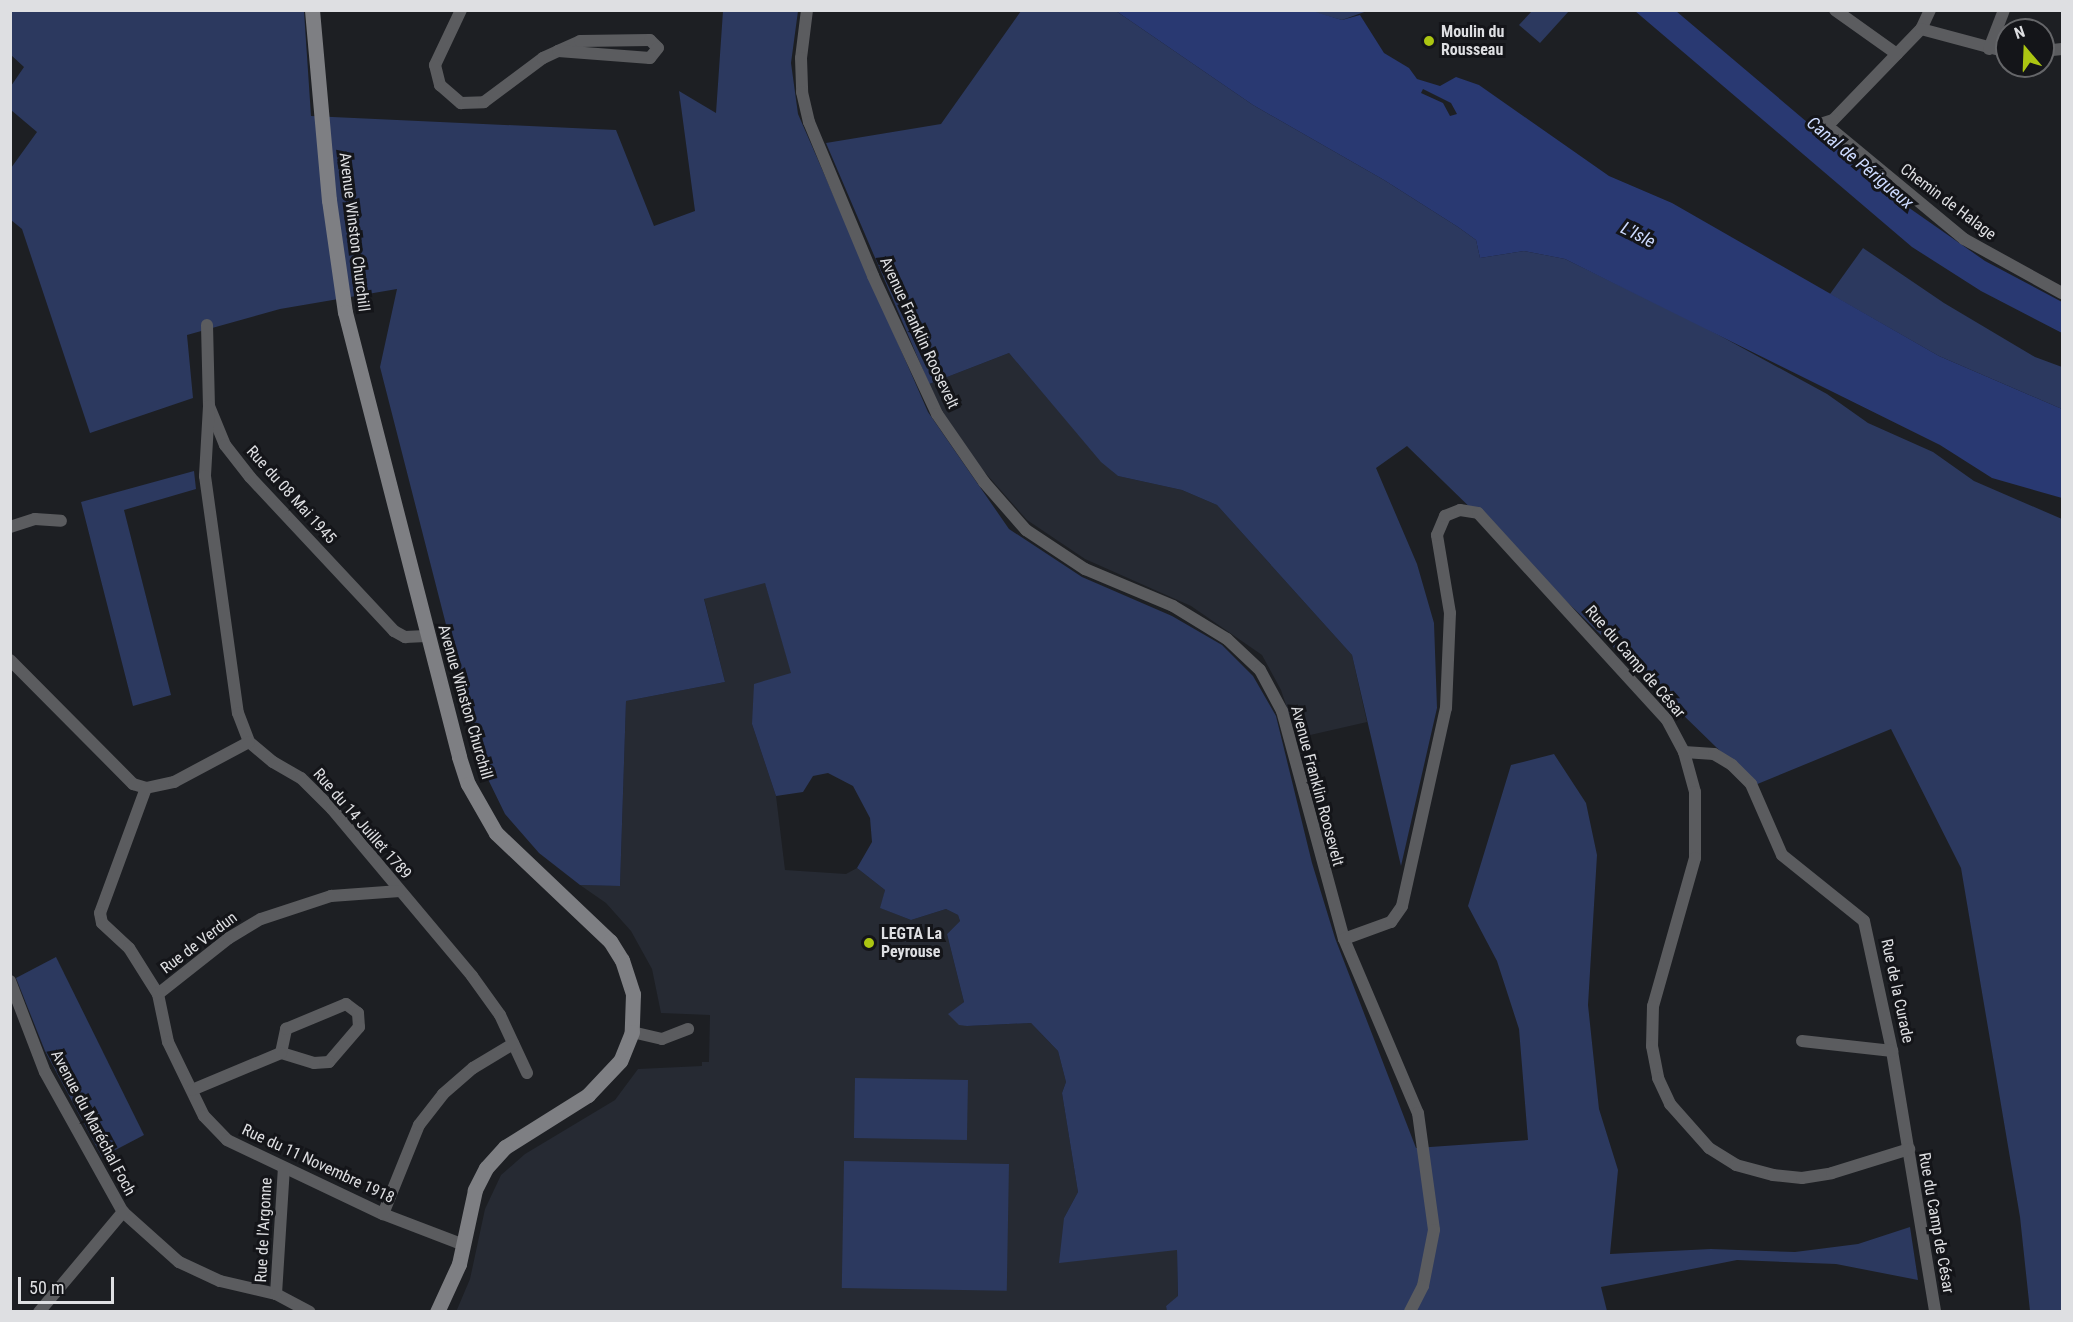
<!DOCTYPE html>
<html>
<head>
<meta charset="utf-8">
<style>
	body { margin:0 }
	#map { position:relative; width:2073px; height:1322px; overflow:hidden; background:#1d1f23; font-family:"Roboto Condensed",sans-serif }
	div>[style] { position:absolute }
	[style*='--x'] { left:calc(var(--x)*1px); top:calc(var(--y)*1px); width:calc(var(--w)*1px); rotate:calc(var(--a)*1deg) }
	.built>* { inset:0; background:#262a33 }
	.green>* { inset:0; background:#2c395f; transform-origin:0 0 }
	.water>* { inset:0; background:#293972 }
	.minor>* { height:12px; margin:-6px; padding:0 6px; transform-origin:6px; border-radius:6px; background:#5b5c5f }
	.secondary>* { height:15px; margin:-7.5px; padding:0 7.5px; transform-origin:7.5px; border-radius:7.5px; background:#7e7f83 }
	.dots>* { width:16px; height:16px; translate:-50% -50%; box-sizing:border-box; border:3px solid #141519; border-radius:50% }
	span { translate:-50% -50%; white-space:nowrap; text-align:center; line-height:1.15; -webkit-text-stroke:6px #141519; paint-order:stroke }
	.poi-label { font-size:16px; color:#dedfe2; font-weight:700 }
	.left { translate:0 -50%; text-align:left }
	.street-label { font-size:16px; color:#dedfe2 }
	.water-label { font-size:18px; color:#cddbff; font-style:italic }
	.frame { position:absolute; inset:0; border:12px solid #dedfe2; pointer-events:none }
	.north { position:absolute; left:1995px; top:18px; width:60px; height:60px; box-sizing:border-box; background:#141519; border:2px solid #656669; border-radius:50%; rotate:341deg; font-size:16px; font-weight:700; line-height:24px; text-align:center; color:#dedfe2 }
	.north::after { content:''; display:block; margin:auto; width:21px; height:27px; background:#acc612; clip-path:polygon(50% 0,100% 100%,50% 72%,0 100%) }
	.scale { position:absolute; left:18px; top:1277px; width:96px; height:27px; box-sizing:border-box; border:3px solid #dedfe2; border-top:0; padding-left:8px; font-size:18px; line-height:21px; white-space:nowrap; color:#dedfe2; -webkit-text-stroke:4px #141519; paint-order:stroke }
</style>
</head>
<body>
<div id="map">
	<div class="built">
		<i style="clip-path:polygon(1009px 353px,1101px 461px,1118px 476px,1182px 490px,1217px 505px,1352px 655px,1367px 722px,1297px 738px,1281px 690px,1262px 655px,1191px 606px,1085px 559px,1027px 520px,981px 468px,945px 416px,929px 384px)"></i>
		<i style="clip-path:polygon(765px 582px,792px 674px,752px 724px,776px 796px,785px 870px,846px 874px,857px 868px,885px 890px,881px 908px,911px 920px,946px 909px,958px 915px,960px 921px,947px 934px,964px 1002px,949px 1014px,967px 1026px,1031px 1023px,1058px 1051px,1066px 1082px,1062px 1093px,1078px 1192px,1064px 1218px,1177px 1250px,1178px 1297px,1166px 1306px,1167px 1312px,456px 1312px,470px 1279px,485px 1209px,501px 1175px,525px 1154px,615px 1100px,638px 1069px,702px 1066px,702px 1062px,709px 1062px,710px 1015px,661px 1013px,652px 969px,631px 931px,606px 903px,580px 885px,620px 886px,626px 701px,725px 682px,704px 598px)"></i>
	</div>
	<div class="green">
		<i style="clip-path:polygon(10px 11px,304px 11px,311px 116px,616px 130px,654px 226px,695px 211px,679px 91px,716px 113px,723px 11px,798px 11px,791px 63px,798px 114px,928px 412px,1009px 529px,1082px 577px,1172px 616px,1222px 645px,1253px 676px,1276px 716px,1312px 863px,1335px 938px,1416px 1148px,1528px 1140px,1519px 1029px,1497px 961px,1468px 906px,1511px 765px,1554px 754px,1586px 803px,1597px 855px,1588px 1005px,1599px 1109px,1618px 1170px,1610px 1254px,1711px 1249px,1795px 1252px,1858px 1244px,1910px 1227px,1918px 1280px,1836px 1264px,1737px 1260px,1601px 1287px,1607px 1311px,1167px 1312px,1166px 1306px,1178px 1296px,1177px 1250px,1059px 1263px,1064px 1218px,1078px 1192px,1062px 1093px,1066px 1082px,1058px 1051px,1031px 1023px,967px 1026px,959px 1025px,948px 1014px,964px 1002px,947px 934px,960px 921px,958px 915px,946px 909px,911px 920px,880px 908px,885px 890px,857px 868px,872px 842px,870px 818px,853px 786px,828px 773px,813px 776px,803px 792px,776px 796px,752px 724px,754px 684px,791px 673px,765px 583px,704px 599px,725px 682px,626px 701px,620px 886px,580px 885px,539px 853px,505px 814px,483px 769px,380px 367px,397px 289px,280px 309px,187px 335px,193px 398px,90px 433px,22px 229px,11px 220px,11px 168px,37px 132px,11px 110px,11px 86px,24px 67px,11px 55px)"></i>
		<i style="clip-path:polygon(1021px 11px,1116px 11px,1253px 105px,1384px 180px,1458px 227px,1476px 240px,1480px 258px,1524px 251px,1565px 259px,1693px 321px,1827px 394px,1868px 423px,1933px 452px,1974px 481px,2062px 519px,2062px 1311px,2030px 1311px,2020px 1217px,1961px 868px,1891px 729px,1755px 785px,1407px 446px,1376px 468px,1417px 564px,1434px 623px,1437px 708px,1401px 866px,1352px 655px,1217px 505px,1182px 490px,1118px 476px,1101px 462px,1009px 353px,929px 384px,826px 143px,941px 124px)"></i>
		<i style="clip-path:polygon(1309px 11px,1367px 11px,1342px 20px)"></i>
		<i style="clip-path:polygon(1532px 11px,1532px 10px,1569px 11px,1540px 43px,1519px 25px)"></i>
		<i style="clip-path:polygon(1863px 248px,1944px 303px,2035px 357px,2062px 367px,2062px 409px,1939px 356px,1830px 294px)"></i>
		<i style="clip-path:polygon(194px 471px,196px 489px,124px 510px,171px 695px,133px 706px,81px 502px)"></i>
		<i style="clip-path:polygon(56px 957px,144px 1135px,102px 1157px,45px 1051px,16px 978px)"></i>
		<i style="left:855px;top:1078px;width:113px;height:60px;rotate:1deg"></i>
		<i style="left:844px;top:1161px;width:165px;height:127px;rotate:1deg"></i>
	</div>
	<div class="water">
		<i style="clip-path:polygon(evenodd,1309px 10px,1342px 20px,1360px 15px,1384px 53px,1409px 68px,1417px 79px,1440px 86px,1456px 77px,1479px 85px,1609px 176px,1672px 203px,1939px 356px,2062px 409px,2062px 498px,1992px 478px,1940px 445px,1565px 259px,1524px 251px,1480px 258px,1476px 240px,1458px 227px,1384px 180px,1253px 105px,1116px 11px,1309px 10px,1423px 89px,1451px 103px,1457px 114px,1450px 116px,1443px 103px,1421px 93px,1423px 89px)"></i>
		<i style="clip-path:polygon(1635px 11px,1676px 11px,1905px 205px,1985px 261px,2062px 302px,2062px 333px,1981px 291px,1912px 247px)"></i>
	</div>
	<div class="minor">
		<i style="--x:461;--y:10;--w:61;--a:115.3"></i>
		<i style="--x:435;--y:65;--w:21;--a:76"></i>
		<i style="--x:440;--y:85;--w:28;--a:41"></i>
		<i style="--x:461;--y:103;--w:23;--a:-2"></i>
		<i style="--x:484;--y:102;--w:74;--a:-36.7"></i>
		<i style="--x:543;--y:58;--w:17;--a:-25"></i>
		<i style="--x:558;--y:51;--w:24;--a:-24"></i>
		<i style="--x:580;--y:41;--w:70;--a:-0.8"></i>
		<i style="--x:650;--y:40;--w:11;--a:45"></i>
		<i style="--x:658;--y:48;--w:13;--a:129"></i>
		<i style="--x:650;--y:58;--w:92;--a:-175.6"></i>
		<i style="--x:807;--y:10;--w:48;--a:97.1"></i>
		<i style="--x:801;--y:58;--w:34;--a:88"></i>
		<i style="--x:802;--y:92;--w:31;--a:77"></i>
		<i style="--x:809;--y:122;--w:167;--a:67.4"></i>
		<i style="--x:873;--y:276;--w:152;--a:65.1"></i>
		<i style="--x:937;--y:414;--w:83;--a:55.3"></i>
		<i style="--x:984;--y:482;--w:64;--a:48.8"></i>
		<i style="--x:1026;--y:530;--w:71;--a:33.5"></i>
		<i style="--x:1085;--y:569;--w:95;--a:22.8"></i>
		<i style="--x:1173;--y:606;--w:63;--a:31.4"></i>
		<i style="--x:1227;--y:639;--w:45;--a:43.2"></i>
		<i style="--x:1260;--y:670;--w:47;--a:61.8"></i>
		<i style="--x:1282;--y:711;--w:236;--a:74.8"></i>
		<i style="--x:1344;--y:939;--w:189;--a:67"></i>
		<i style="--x:1418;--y:1113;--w:118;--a:82.2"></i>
		<i style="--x:1434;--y:1230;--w:57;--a:101.1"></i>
		<i style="--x:1423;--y:1286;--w:29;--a:117"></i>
		<i style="--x:1835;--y:10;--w:76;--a:35.4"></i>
		<i style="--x:1930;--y:10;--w:21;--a:115"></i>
		<i style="--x:1921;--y:29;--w:127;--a:134"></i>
		<i style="--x:1833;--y:120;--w:9;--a:162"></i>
		<i style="--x:1824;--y:123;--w:182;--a:39.6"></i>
		<i style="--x:1964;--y:239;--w:112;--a:28.9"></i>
		<i style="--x:1921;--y:29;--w:89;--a:15"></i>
		<i style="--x:1989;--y:49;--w:42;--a:-69"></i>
		<i style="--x:2043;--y:51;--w:19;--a:-6"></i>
		<i style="--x:207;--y:325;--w:81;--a:88.6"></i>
		<i style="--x:209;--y:406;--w:42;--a:67.7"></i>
		<i style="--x:225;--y:445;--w:41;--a:52"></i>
		<i style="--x:250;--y:477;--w:211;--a:46.9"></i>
		<i style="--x:394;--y:631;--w:13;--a:29"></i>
		<i style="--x:405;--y:637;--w:21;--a:-3"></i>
		<i style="--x:209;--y:406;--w:70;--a:93.3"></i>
		<i style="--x:205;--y:476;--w:239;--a:82.1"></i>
		<i style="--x:238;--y:713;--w:31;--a:69"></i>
		<i style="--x:249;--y:742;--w:31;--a:40"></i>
		<i style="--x:273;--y:762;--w:32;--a:30"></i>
		<i style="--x:301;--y:778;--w:44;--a:45"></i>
		<i style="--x:332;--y:809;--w:218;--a:50"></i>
		<i style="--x:472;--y:976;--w:48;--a:54.3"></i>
		<i style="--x:500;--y:1015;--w:64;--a:65"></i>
		<i style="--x:10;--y:527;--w:26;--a:-18"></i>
		<i style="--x:35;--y:519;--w:26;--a:4"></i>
		<i style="--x:10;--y:660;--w:175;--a:45.2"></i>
		<i style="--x:133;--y:784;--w:14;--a:17"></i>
		<i style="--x:146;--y:788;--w:29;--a:-12"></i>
		<i style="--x:174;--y:782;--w:85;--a:-28.1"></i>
		<i style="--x:1684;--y:752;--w:30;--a:4"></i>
		<i style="--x:1714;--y:754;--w:21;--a:31"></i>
		<i style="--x:1732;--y:765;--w:27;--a:45"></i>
		<i style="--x:1751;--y:784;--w:77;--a:66.4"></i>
		<i style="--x:1782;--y:855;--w:105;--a:38.8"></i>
		<i style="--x:1864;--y:921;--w:133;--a:77.8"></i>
		<i style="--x:1892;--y:1051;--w:265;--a:80.6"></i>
		<i style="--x:146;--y:788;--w:133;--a:110.2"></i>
		<i style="--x:100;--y:913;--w:10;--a:79"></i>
		<i style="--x:102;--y:923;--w:37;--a:43"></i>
		<i style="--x:129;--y:948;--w:54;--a:57.8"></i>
		<i style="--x:158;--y:994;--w:49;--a:78.2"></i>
		<i style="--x:168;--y:1042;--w:82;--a:64.1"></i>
		<i style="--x:204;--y:1116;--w:33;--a:46"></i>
		<i style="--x:227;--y:1140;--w:173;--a:25.4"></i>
		<i style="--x:383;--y:1214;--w:87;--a:20.9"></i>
		<i style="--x:1344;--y:939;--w:50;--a:-19.9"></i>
		<i style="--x:1391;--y:922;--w:19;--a:-55"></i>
		<i style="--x:1402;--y:906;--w:203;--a:-77.5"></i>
		<i style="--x:1446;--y:708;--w:95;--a:-87.6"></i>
		<i style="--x:1450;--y:613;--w:79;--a:-99.5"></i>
		<i style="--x:1437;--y:535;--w:21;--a:-67"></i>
		<i style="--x:1445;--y:516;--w:16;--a:-22"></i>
		<i style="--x:1460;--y:510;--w:18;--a:9"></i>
		<i style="--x:1478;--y:513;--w:280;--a:47.6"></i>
		<i style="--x:1667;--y:720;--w:36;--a:62"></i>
		<i style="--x:1684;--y:752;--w:41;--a:74.6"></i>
		<i style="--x:1695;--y:792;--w:66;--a:90"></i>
		<i style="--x:1695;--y:858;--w:154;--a:105.8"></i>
		<i style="--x:1653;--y:1006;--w:40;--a:91.4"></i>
		<i style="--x:1652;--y:1046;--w:33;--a:79"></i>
		<i style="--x:1658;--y:1078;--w:29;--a:65"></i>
		<i style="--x:1670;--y:1104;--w:59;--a:48.4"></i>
		<i style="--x:1709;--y:1148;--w:32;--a:32"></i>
		<i style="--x:1736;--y:1165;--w:38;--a:15"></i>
		<i style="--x:1773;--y:1175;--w:29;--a:6"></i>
		<i style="--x:1802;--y:1178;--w:30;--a:-9"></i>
		<i style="--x:1832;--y:1173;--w:81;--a:-17.3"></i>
		<i style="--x:10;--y:981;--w:97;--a:69"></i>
		<i style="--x:45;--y:1072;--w:160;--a:60.9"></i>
		<i style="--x:123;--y:1212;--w:75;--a:41.8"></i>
		<i style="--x:179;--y:1262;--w:45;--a:24.9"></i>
		<i style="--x:220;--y:1281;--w:57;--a:13.1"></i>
		<i style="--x:276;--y:1294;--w:38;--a:28"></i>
		<i style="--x:158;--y:994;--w:90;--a:-38.3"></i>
		<i style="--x:229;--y:938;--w:37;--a:-31"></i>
		<i style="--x:261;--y:919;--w:74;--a:-18.2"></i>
		<i style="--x:331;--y:896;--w:69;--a:-4.1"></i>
		<i style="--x:346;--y:1004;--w:15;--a:37"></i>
		<i style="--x:358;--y:1013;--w:14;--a:86"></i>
		<i style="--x:359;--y:1027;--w:46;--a:130.6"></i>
		<i style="--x:329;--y:1062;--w:15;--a:176"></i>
		<i style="--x:314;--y:1063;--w:34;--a:-163"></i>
		<i style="--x:281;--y:1053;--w:25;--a:-78"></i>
		<i style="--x:286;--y:1029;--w:65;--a:-22.6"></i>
		<i style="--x:632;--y:1032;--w:31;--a:13"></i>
		<i style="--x:662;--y:1039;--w:28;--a:-21"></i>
		<i style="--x:1802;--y:1041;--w:91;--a:6.3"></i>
		<i style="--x:192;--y:1090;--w:96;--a:-22.6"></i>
		<i style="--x:383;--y:1214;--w:96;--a:-68"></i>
		<i style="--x:419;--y:1125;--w:39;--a:-52"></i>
		<i style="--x:443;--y:1094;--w:40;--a:-41"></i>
		<i style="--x:473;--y:1068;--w:47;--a:-31"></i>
		<i style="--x:276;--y:1294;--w:126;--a:-86.4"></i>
		<i style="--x:39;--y:1312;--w:131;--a:-50"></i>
	</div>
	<div class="secondary">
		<i style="--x:312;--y:10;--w:191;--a:84.9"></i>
		<i style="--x:329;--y:200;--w:113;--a:81.9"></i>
		<i style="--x:345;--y:312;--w:459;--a:75.6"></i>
		<i style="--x:459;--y:757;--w:28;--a:72"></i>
		<i style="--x:468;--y:784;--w:56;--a:60.3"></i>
		<i style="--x:496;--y:833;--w:157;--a:43.5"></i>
		<i style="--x:610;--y:941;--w:22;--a:58"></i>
		<i style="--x:622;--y:960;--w:36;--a:72"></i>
		<i style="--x:633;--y:994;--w:38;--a:92"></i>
		<i style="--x:632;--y:1032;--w:31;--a:112"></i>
		<i style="--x:620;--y:1061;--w:47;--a:133.3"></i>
		<i style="--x:588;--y:1095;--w:98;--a:147.9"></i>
		<i style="--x:505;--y:1147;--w:28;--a:132"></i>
		<i style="--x:486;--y:1168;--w:25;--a:117"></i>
		<i style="--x:475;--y:1190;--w:76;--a:102.2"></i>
		<i style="--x:459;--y:1264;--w:53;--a:114.6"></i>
	</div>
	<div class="dots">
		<i style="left:1429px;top:41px;background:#acc612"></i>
		<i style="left:869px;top:943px;background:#acc612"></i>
	</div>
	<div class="poi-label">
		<span class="left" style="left:1441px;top:41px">Moulin du<br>Rousseau</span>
		<span class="left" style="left:881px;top:943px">LEGTA La<br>Peyrouse</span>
	</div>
	<div class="street-label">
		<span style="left:1948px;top:202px;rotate:37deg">Chemin de Halage</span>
		<span style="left:354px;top:232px;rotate:83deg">Avenue Winston Churchill</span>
		<span style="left:919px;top:333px;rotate:65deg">Avenue Franklin Roosevelt</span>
		<span style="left:291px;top:495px;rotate:48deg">Rue du 08 Mai 1945</span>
		<span style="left:1635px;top:662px;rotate:49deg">Rue du Camp de César</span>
		<span style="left:465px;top:702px;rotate:74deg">Avenue Winston Churchill</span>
		<span style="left:1317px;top:786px;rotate:75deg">Avenue Franklin Roosevelt</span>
		<span style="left:362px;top:824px;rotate:49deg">Rue du 14 Juillet 1789</span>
		<span style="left:199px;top:943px;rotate:-37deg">Rue de Verdun</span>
		<span style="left:1897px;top:991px;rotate:78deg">Rue de la Curade</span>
		<span style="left:93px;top:1123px;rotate:62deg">Avenue du Maréchal Foch</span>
		<span style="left:318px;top:1164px;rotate:25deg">Rue du 11 Novembre 1918</span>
		<span style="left:1936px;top:1223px;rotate:80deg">Rue du Camp de César</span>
		<span style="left:264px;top:1230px;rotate:-87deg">Rue de l'Argonne</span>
	</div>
	<div class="water-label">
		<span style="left:1860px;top:163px;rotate:40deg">Canal de Périgueux</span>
		<span style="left:1638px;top:235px;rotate:27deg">L'Isle</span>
	</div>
	<div class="frame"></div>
	<div class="north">N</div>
	<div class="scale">50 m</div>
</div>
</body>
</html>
